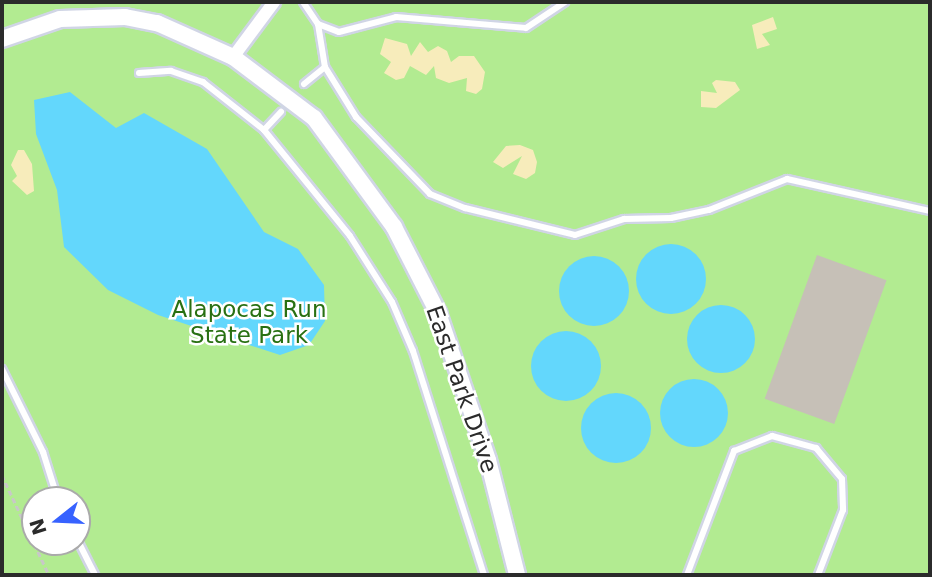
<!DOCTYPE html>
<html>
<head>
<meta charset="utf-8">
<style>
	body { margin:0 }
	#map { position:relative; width:932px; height:577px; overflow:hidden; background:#eee5db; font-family:"DejaVu Sans",sans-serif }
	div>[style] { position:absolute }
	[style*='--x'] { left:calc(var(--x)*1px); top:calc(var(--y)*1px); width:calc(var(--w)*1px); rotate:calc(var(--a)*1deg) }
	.green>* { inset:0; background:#b2eb91 }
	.sand>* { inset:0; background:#f7ecbb }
	.water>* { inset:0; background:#63d7fc }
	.round { border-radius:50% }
	.building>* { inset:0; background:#c6c0b7; transform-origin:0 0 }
	.path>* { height:2.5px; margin-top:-1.25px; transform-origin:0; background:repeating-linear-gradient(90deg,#c8c8c8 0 5px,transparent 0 8.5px) }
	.roads { filter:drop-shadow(2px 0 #d0d5e5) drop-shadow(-2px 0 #d0d5e5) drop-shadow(0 2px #d0d5e5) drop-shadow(0 -2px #d0d5e5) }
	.service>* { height:6px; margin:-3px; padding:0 3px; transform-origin:3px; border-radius:3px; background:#fff }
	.minor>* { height:12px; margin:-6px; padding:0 6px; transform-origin:6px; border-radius:6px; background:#fff }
	.tertiary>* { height:16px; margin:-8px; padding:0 8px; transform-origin:8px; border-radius:8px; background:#fff }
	span { translate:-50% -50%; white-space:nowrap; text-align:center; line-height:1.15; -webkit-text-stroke:5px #fff; paint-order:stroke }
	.park-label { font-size:23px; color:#287012 }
	.street-label { font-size:23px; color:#2b2b2b }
	.frame { position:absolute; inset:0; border:4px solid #2b2b2b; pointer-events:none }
	.north { position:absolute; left:21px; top:486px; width:70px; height:70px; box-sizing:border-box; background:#fff; border:2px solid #aaa; border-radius:50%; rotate:252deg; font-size:19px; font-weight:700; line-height:28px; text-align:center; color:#2b2b2b }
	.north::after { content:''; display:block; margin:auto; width:24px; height:32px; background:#3762ff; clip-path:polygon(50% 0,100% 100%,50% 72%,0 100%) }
</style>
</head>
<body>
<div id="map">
	<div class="green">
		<i style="clip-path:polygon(evenodd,2px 2px,930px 2px,930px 575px,2px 575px,2px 2px,35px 500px,77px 500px,77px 542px,35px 542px,35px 500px)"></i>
	</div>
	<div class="sand">
		<i style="clip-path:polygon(773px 17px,777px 29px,762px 34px,770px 45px,757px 49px,752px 25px)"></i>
		<i style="clip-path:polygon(385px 38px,407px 44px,411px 56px,420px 42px,428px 52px,438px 46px,447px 51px,451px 62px,459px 56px,474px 56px,485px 72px,482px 89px,476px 94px,466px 91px,467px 78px,449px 83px,436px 78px,434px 66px,426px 75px,410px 66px,404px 78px,396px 80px,384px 73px,391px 62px,380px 54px)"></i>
		<i style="clip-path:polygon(716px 80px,735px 82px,740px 90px,716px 108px,701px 107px,701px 91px,717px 93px,712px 83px)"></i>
		<i style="clip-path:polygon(520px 145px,533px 150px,537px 162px,535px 173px,526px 179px,513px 174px,522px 156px,503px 168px,493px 162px,506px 146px)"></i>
		<i style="clip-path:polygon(18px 150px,24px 150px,32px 164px,34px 191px,27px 195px,12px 181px,17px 176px,11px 165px)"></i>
	</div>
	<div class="water">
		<i style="clip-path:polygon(70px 92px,116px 128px,144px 113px,207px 149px,264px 232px,298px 249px,324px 285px,325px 321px,309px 345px,280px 355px,158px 315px,108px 290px,64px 247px,57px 190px,36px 134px,34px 100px)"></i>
		<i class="round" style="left:636px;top:244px;width:70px;height:70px"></i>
		<i class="round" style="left:559px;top:256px;width:70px;height:70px"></i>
		<i class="round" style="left:687px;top:305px;width:68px;height:68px"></i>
		<i class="round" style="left:531px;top:331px;width:70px;height:70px"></i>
		<i class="round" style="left:660px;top:379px;width:68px;height:68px"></i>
		<i class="round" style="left:581px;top:393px;width:70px;height:70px"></i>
	</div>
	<div class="building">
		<i style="left:817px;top:255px;width:74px;height:153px;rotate:20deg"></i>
	</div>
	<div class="path">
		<i style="--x:2;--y:475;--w:110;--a:64.8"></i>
	</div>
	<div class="roads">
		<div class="service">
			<i style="--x:303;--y:2;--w:27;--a:56"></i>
			<i style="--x:318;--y:24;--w:22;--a:21"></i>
			<i style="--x:339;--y:32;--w:59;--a:-14.7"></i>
			<i style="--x:396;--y:17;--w:130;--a:4.8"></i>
			<i style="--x:526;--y:28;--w:47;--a:-33.7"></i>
			<i style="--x:318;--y:24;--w:44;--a:80.8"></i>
			<i style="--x:325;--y:67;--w:59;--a:58.2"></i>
			<i style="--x:356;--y:117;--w:107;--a:46.1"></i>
			<i style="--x:430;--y:194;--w:38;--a:22"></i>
			<i style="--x:465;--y:208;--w:113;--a:13.8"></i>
			<i style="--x:575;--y:235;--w:52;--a:-18.1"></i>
			<i style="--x:624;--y:219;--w:47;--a:-1.2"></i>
			<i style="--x:671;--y:218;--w:39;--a:-12"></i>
			<i style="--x:709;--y:210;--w:84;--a:-21.7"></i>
			<i style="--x:787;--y:179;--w:147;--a:12.6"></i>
			<i style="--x:139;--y:73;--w:32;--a:-4"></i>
			<i style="--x:171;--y:71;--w:34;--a:19"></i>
			<i style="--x:203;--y:82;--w:78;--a:38.2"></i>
			<i style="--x:264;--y:130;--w:136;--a:50.9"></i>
			<i style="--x:350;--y:236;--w:78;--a:57.5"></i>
			<i style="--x:392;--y:302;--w:53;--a:66.8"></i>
			<i style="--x:413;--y:351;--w:235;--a:72.4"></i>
			<i style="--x:304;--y:84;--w:27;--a:-39"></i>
			<i style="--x:264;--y:130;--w:25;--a:-47"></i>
			<i style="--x:2;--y:369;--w:93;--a:63.7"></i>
			<i style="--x:43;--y:452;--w:50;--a:72.6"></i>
			<i style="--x:77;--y:539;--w:40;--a:63.4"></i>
			<i style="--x:687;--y:575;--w:133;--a:-69.2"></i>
			<i style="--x:734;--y:451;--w:41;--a:-21.5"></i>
			<i style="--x:772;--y:436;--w:46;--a:15.3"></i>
			<i style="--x:816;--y:448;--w:40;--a:50"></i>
			<i style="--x:842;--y:479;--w:31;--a:88"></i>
			<i style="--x:843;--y:510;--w:70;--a:111"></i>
		</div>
		<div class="minor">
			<i style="--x:233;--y:57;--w:69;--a:-53.3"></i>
		</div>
		<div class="tertiary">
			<i style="--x:2;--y:39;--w:61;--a:-19"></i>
			<i style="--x:60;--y:19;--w:65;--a:-1.8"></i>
			<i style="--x:125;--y:17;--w:33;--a:11"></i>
			<i style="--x:157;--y:23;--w:83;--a:24.1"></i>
			<i style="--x:233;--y:57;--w:101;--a:37"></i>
			<i style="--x:314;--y:118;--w:135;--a:53.7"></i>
			<i style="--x:394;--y:227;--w:97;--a:62.9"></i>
			<i style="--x:438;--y:313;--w:155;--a:71.2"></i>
			<i style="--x:488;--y:460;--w:119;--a:75.8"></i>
		</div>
	</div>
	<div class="park-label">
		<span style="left:249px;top:322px">Alapocas Run<br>State Park</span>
	</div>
	<div class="street-label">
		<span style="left:462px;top:389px;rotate:71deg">East Park Drive</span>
	</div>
	<div class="frame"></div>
	<div class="north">N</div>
</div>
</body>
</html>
